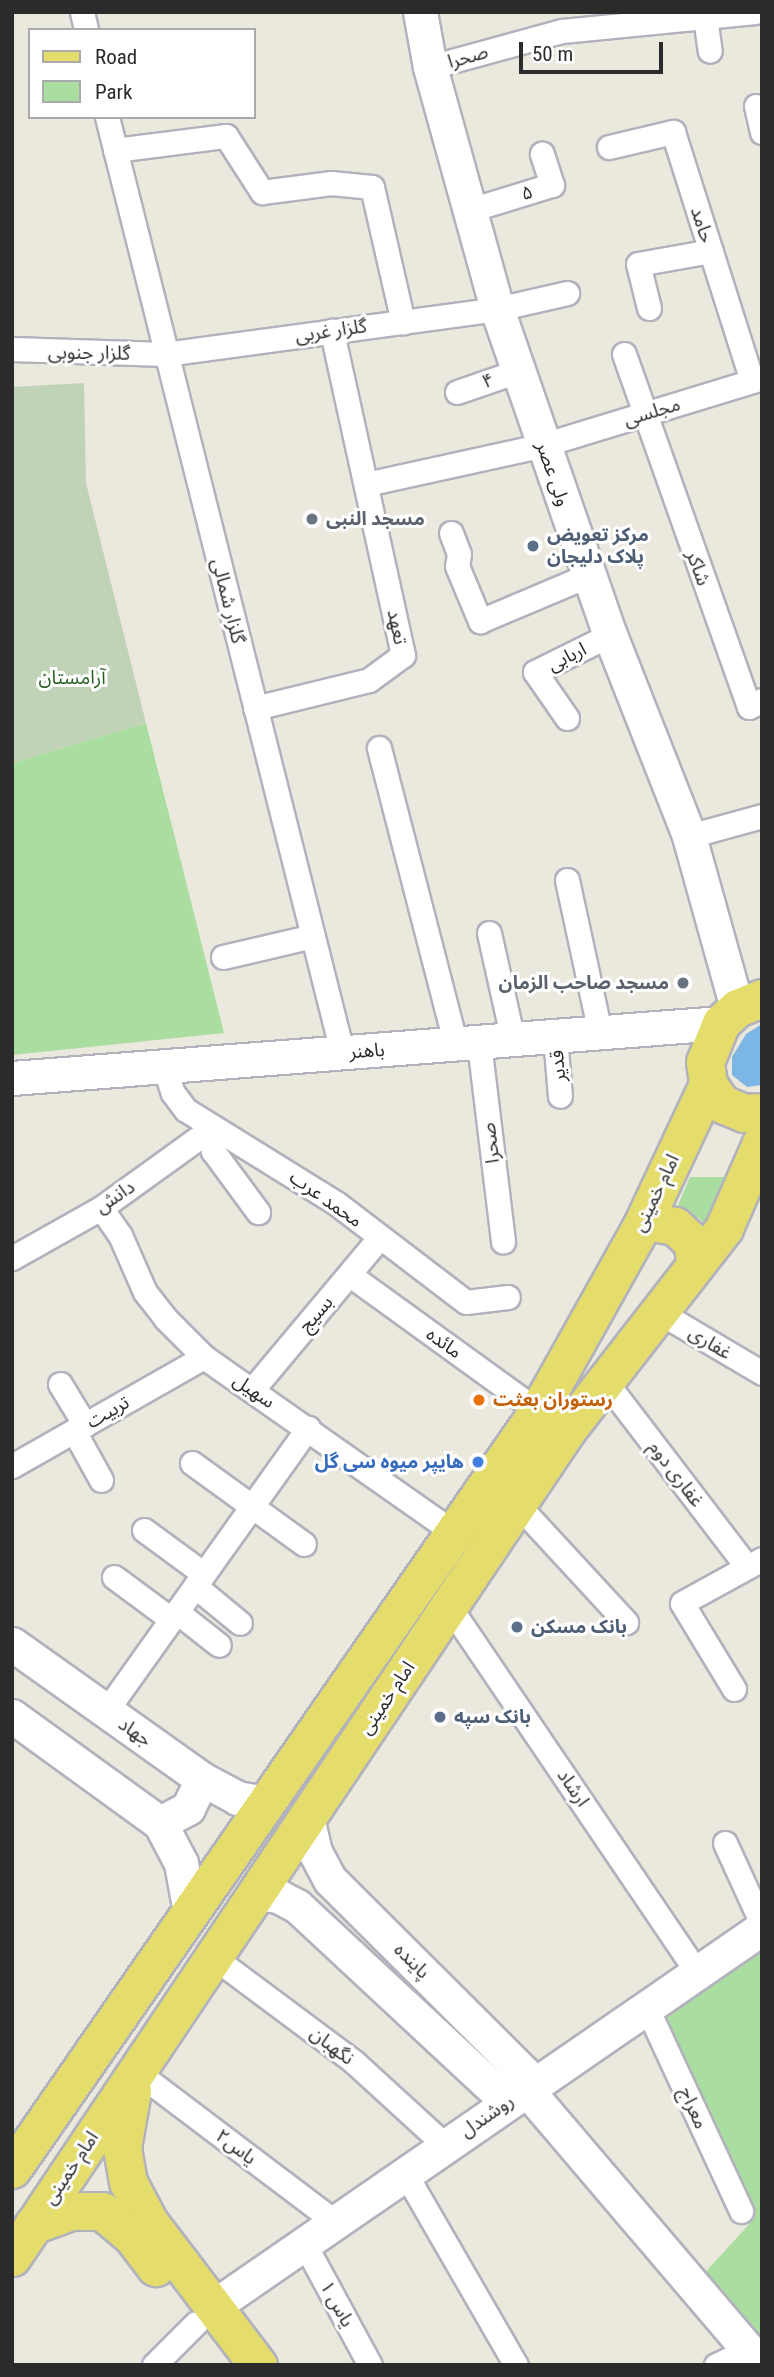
<!DOCTYPE html>
<html>
<head>
<meta charset="utf-8">
<style>
	body { margin:0 }
	#map { position:relative; width:774px; height:2377px; overflow:hidden; background:#ebe8de; font-family:"Roboto Condensed","Noto Sans Arabic",sans-serif }
	div>[style] { position:absolute }
	[style*='--x'] { left:calc(var(--x)*1px); top:calc(var(--y)*1px); width:calc(var(--w)*1px); rotate:calc(var(--a)*1deg) }
	.green>* { inset:0; background:#aadda0 }
	.cemetery>* { inset:0; background:#c0d3b7 }
	.water>* { inset:0; background:#7bb6e4 }
	.roads { filter:drop-shadow(2px 0 #b2b2bd) drop-shadow(-2px 0 #b2b2bd) drop-shadow(0 2px #b2b2bd) drop-shadow(0 -2px #b2b2bd) }
	.street>* { height:23px; margin:-11.5px; padding:0 11.5px; transform-origin:11.5px; border-radius:11.5px; background:#fff }
	.secondary>* { height:33px; margin:-16.5px; padding:0 16.5px; transform-origin:16.5px; border-radius:16.5px; background:#fff }
	.primary>* { height:37px; margin:-18.5px; padding:0 18.5px; transform-origin:18.5px; border-radius:18.5px; background:#e4dc6b }
	.dots>* { width:19px; height:19px; translate:-50% -50%; box-sizing:border-box; border:4px solid #fff; border-radius:50% }
	span { translate:-50% -50%; white-space:nowrap; text-align:center; line-height:1.15; -webkit-text-stroke:6px #fff; paint-order:stroke }
	.street-label { font-size:19px; color:#2b2b2b }
	.worship-label { font-size:19px; color:#5b616d; font-weight:700 }
	.left { translate:0 -50%; text-align:left }
	.right { translate:-100% -50%; text-align:right }
	.service-label { font-size:19px; color:#4e5e75; font-weight:700 }
	.park-label { font-size:19px; color:#246121 }
	.food-label { font-size:19px; color:#c56008; font-weight:700 }
	.shop-label { font-size:19px; color:#366cbe; font-weight:700 }
	.frame { position:absolute; inset:0; border:14px solid #2b2b2b; pointer-events:none }
	.legend { position:absolute; left:28px; top:28px; width:228px; height:91px; box-sizing:border-box; background:#fff; border:2px solid #aaa; margin:0; padding:9px 12px; list-style:none; font-size:21px; color:#2b2b2b }
	.legend li { display:flex; align-items:center; gap:14px; height:35px }
	.legend b { width:35px; border:2px solid #aaa }
	.scale { position:absolute; left:519px; top:42px; width:144px; height:32px; box-sizing:border-box; border:4px solid #2b2b2b; border-top:0; padding-left:9px; font-size:21px; line-height:24px; white-space:nowrap; color:#2b2b2b; -webkit-text-stroke:5px #fff; paint-order:stroke }
</style>
</head>
<body>
<div id="map">
	<div class="green">
		<i style="clip-path:polygon(146px 723px,224px 1033px,12px 1055px,12px 763px)"></i>
		<i style="clip-path:polygon(690px 1177px,734px 1177px,710px 1230px,699px 1218px,675px 1212px)"></i>
		<i style="clip-path:polygon(762px 1946px,762px 2351px,700px 2278px,754px 2219px,659px 2009px)"></i>
	</div>
	<div class="cemetery">
		<i style="clip-path:polygon(84px 383px,86px 483px,146px 723px,12px 763px,12px 387px)"></i>
	</div>
	<div class="water">
		<i style="clip-path:polygon(762px 1024px,762px 1085px,747px 1087px,732px 1075px,732px 1057px,746px 1034px)"></i>
	</div>
	<div class="roads">
		<div class="street">
			<i style="--x:82;--y:12;--w:18;--a:77"></i>
			<i style="--x:705;--y:17;--w:34;--a:82"></i>
			<i style="--x:430;--y:67;--w:137;--a:-15.3"></i>
			<i style="--x:562;--y:31;--w:194;--a:-5.6"></i>
			<i style="--x:756;--y:106;--w:27;--a:77"></i>
			<i style="--x:107;--y:117;--w:964;--a:75.89"></i>
			<i style="--x:609;--y:147;--w:66;--a:-13.2"></i>
			<i style="--x:673;--y:132;--w:261;--a:72.4"></i>
			<i style="--x:115;--y:150;--w:112;--a:-7.2"></i>
			<i style="--x:226;--y:136;--w:67;--a:57.3"></i>
			<i style="--x:262;--y:192;--w:70;--a:-7.4"></i>
			<i style="--x:331;--y:183;--w:41;--a:5.6"></i>
			<i style="--x:372;--y:187;--w:139;--a:77.1"></i>
			<i style="--x:470;--y:210;--w:86;--a:-17"></i>
			<i style="--x:552;--y:185;--w:33;--a:-108"></i>
			<i style="--x:649;--y:308;--w:45;--a:-104"></i>
			<i style="--x:638;--y:264;--w:74;--a:-10.1"></i>
			<i style="--x:12;--y:349;--w:153;--a:1.9"></i>
			<i style="--x:165;--y:354;--w:335;--a:-7.7"></i>
			<i style="--x:497;--y:309;--w:72;--a:-12.9"></i>
			<i style="--x:624;--y:354;--w:374;--a:70.5"></i>
			<i style="--x:749;--y:707;--w:15;--a:-28"></i>
			<i style="--x:457;--y:392;--w:65;--a:-19"></i>
			<i style="--x:366;--y:484;--w:181;--a:-12.4"></i>
			<i style="--x:543;--y:445;--w:229;--a:-17"></i>
			<i style="--x:451;--y:533;--w:22;--a:69"></i>
			<i style="--x:459;--y:554;--w:12;--a:99"></i>
			<i style="--x:457;--y:566;--w:60;--a:67.3"></i>
			<i style="--x:480;--y:621;--w:118;--a:-22.9"></i>
			<i style="--x:255;--y:708;--w:117;--a:-13.8"></i>
			<i style="--x:369;--y:680;--w:42;--a:-36.3"></i>
			<i style="--x:403;--y:655;--w:332;--a:-102.4"></i>
			<i style="--x:567;--y:718;--w:56;--a:-124.8"></i>
			<i style="--x:535;--y:672;--w:84;--a:-26.3"></i>
			<i style="--x:379;--y:748;--w:307;--a:75.5"></i>
			<i style="--x:689;--y:836;--w:76;--a:-15.3"></i>
			<i style="--x:567;--y:880;--w:157;--a:77.8"></i>
			<i style="--x:489;--y:933;--w:110;--a:77.4"></i>
			<i style="--x:223;--y:957;--w:92;--a:-13.1"></i>
			<i style="--x:555;--y:1037;--w:59;--a:85.2"></i>
			<i style="--x:479;--y:1043;--w:200;--a:83.1"></i>
			<i style="--x:164;--y:1066;--w:28;--a:72"></i>
			<i style="--x:173;--y:1093;--w:21;--a:53"></i>
			<i style="--x:186;--y:1110;--w:176;--a:31.8"></i>
			<i style="--x:336;--y:1203;--w:163;--a:37.3"></i>
			<i style="--x:466;--y:1302;--w:42;--a:-6.8"></i>
			<i style="--x:212;--y:1128;--w:23;--a:88"></i>
			<i style="--x:213;--y:1151;--w:76;--a:53.6"></i>
			<i style="--x:101;--y:1208;--w:33;--a:55"></i>
			<i style="--x:120;--y:1235;--w:62;--a:66.3"></i>
			<i style="--x:145;--y:1292;--w:33;--a:52"></i>
			<i style="--x:165;--y:1318;--w:55;--a:45"></i>
			<i style="--x:204;--y:1357;--w:306;--a:35.1"></i>
			<i style="--x:12;--y:1258;--w:102;--a:-29.3"></i>
			<i style="--x:101;--y:1208;--w:137;--a:-35.8"></i>
			<i style="--x:350;--y:1275;--w:232;--a:35.9"></i>
			<i style="--x:659;--y:1312;--w:120;--a:30.6"></i>
			<i style="--x:605;--y:1381;--w:234;--a:52.6"></i>
			<i style="--x:60;--y:1384;--w:48;--a:58.6"></i>
			<i style="--x:252;--y:1390;--w:198;--a:-50.1"></i>
			<i style="--x:74;--y:1431;--w:56;--a:61.1"></i>
			<i style="--x:192;--y:1463;--w:138;--a:35.9"></i>
			<i style="--x:12;--y:1466;--w:221;--a:-29.6"></i>
			<i style="--x:517;--y:1504;--w:161;--a:47.3"></i>
			<i style="--x:144;--y:1530;--w:74;--a:36.3"></i>
			<i style="--x:114;--y:1577;--w:71;--a:36.4"></i>
			<i style="--x:195;--y:1586;--w:58;--a:39.4"></i>
			<i style="--x:449;--y:1606;--w:441;--a:55.9"></i>
			<i style="--x:177;--y:1612;--w:53;--a:38.2"></i>
			<i style="--x:734;--y:1689;--w:100;--a:-121.2"></i>
			<i style="--x:682;--y:1603;--w:91;--a:-28.8"></i>
			<i style="--x:106;--y:1711;--w:348;--a:-54.5"></i>
			<i style="--x:725;--y:1843;--w:89;--a:65.4"></i>
			<i style="--x:212;--y:1956;--w:177;--a:36.7"></i>
			<i style="--x:354;--y:2062;--w:123;--a:42.4"></i>
			<i style="--x:646;--y:2006;--w:226;--a:65.1"></i>
			<i style="--x:137;--y:2072;--w:248;--a:37.1"></i>
			<i style="--x:405;--y:2173;--w:222;--a:60"></i>
			<i style="--x:304;--y:2243;--w:139;--a:61.6"></i>
			<i style="--x:154;--y:2365;--w:59;--a:-45"></i>
			<i style="--x:716;--y:2365;--w:35;--a:-25"></i>
		</div>
		<div class="secondary">
			<i style="--x:420;--y:12;--w:56;--a:79.7"></i>
			<i style="--x:430;--y:67;--w:251;--a:74.5"></i>
			<i style="--x:497;--y:309;--w:345;--a:70.9"></i>
			<i style="--x:610;--y:635;--w:216;--a:68.5"></i>
			<i style="--x:689;--y:836;--w:179;--a:74.4"></i>
			<i style="--x:12;--y:1078;--w:711;--a:-4.44"></i>
			<i style="--x:12;--y:1644;--w:233;--a:35.4"></i>
			<i style="--x:202;--y:1779;--w:40;--a:28"></i>
			<i style="--x:237;--y:1798;--w:29;--a:10"></i>
			<i style="--x:12;--y:1716;--w:183;--a:35.9"></i>
			<i style="--x:160;--y:1823;--w:45;--a:62.3"></i>
			<i style="--x:181;--y:1863;--w:50;--a:79.6"></i>
			<i style="--x:160;--y:1823;--w:32;--a:-28"></i>
			<i style="--x:188;--y:1808;--w:32;--a:-64"></i>
			<i style="--x:255;--y:1893;--w:23;--a:7"></i>
			<i style="--x:278;--y:1896;--w:21;--a:28"></i>
			<i style="--x:297;--y:1906;--w:288;--a:42.9"></i>
			<i style="--x:508;--y:2102;--w:32;--a:-36"></i>
			<i style="--x:534;--y:2083;--w:288;--a:-135.1"></i>
			<i style="--x:330;--y:1880;--w:32;--a:-118"></i>
			<i style="--x:315;--y:1852;--w:37;--a:-103"></i>
			<i style="--x:527;--y:2090;--w:361;--a:49.6"></i>
			<i style="--x:214;--y:2306;--w:666;--a:-34.6"></i>
		</div>
		<div class="primary">
			<i style="--x:762;--y:998;--w:27;--a:158"></i>
			<i style="--x:737;--y:1008;--w:22;--a:137"></i>
			<i style="--x:721;--y:1023;--w:42;--a:112.3"></i>
			<i style="--x:705;--y:1062;--w:22;--a:82"></i>
			<i style="--x:708;--y:1084;--w:24;--a:55"></i>
			<i style="--x:722;--y:1104;--w:24;--a:22"></i>
			<i style="--x:744;--y:1113;--w:18;--a:-3"></i>
			<i style="--x:642;--y:1225;--w:10;--a:-17"></i>
			<i style="--x:652;--y:1222;--w:23;--a:10"></i>
			<i style="--x:675;--y:1226;--w:23;--a:43"></i>
			<i style="--x:692;--y:1242;--w:22;--a:80"></i>
			<i style="--x:132;--y:2091;--w:58;--a:100"></i>
			<i style="--x:122;--y:2148;--w:35;--a:80"></i>
			<i style="--x:128;--y:2182;--w:45;--a:62.3"></i>
			<i style="--x:149;--y:2222;--w:180;--a:52.7"></i>
			<i style="--x:12;--y:2169;--w:923;--a:-55.24"></i>
			<i style="--x:538;--y:1411;--w:213;--a:-60.8"></i>
			<i style="--x:642;--y:1225;--w:156;--a:-64.9"></i>
			<i style="--x:33;--y:2225;--w:40;--a:-20.2"></i>
			<i style="--x:71;--y:2211;--w:31;--a:0"></i>
			<i style="--x:102;--y:2211;--w:39;--a:40"></i>
			<i style="--x:132;--y:2236;--w:39;--a:53"></i>
			<i style="--x:12;--y:2257;--w:996;--a:-56.13"></i>
			<i style="--x:567;--y:1430;--w:256;--a:-52.1"></i>
			<i style="--x:724;--y:1228;--w:95;--a:-66.4"></i>
		</div>
	</div>
	<div class="dots">
		<i style="left:312px;top:519px;background:#6b7280"></i>
		<i style="left:533px;top:546px;background:#5c6f8a"></i>
		<i style="left:683px;top:983px;background:#6b7280"></i>
		<i style="left:479px;top:1400px;background:#e8710a"></i>
		<i style="left:478px;top:1462px;background:#3f7fe0"></i>
		<i style="left:517px;top:1627px;background:#5c6f8a"></i>
		<i style="left:440px;top:1717px;background:#5c6f8a"></i>
	</div>
	<div class="street-label">
		<span style="left:468px;top:57px;rotate:-16deg">صحرا</span>
		<span style="left:527px;top:193px;rotate:-16deg">۵</span>
		<span style="left:702px;top:225px;rotate:72deg">حامد</span>
		<span style="left:331px;top:331px;rotate:-8deg">گلزار غربی</span>
		<span style="left:89px;top:353px;rotate:1deg">گلزار جنوبی</span>
		<span style="left:488px;top:381px;rotate:-19deg">۴</span>
		<span style="left:652px;top:412px;rotate:-17deg">مجلسی</span>
		<span style="left:553px;top:474px;rotate:71deg">ولی عصر</span>
		<span style="left:698px;top:568px;rotate:70deg">شاکر</span>
		<span style="left:228px;top:601px;rotate:76deg">گلزار شمالی</span>
		<span style="left:397px;top:627px;rotate:78deg">تعهد</span>
		<span style="left:567px;top:657px;rotate:-27deg">اربابی</span>
		<span style="left:367px;top:1051px;rotate:-4deg">باهنر</span>
		<span style="left:558px;top:1066px;rotate:-95deg">قدیر</span>
		<span style="left:491px;top:1143px;rotate:-97deg">صحرا</span>
		<span style="left:656px;top:1193px;rotate:-64deg">امام خمینی</span>
		<span style="left:115px;top:1197px;rotate:-34deg">دانش</span>
		<span style="left:326px;top:1199px;rotate:35deg">محمد عرب</span>
		<span style="left:316px;top:1314px;rotate:-49deg">بسیج</span>
		<span style="left:444px;top:1343px;rotate:36deg">مائده</span>
		<span style="left:710px;top:1343px;rotate:31deg">غفاری</span>
		<span style="left:254px;top:1391px;rotate:34deg">سهیل</span>
		<span style="left:108px;top:1412px;rotate:-30deg">تربیت</span>
		<span style="left:676px;top:1474px;rotate:53deg">غفاری دوم</span>
		<span style="left:387px;top:1698px;rotate:-56deg">امام خمینی</span>
		<span style="left:135px;top:1732px;rotate:35deg">جهاد</span>
		<span style="left:573px;top:1788px;rotate:56deg">ارشاد</span>
		<span style="left:412px;top:1961px;rotate:45deg">پاینده</span>
		<span style="left:332px;top:2046px;rotate:37deg">نگهبان</span>
		<span style="left:693px;top:2108px;rotate:65deg">معراج</span>
		<span style="left:487px;top:2116px;rotate:-35deg">روشندل</span>
		<span style="left:236px;top:2147px;rotate:37deg">یاس۲</span>
		<span style="left:71px;top:2168px;rotate:-56deg">امام خمینی</span>
		<span style="left:337px;top:2304px;rotate:61deg">یاس ۱</span>
	</div>
	<div class="worship-label">
		<span class="left" style="left:326px;top:519px">مسجد النبی</span>
		<span class="right" style="left:669px;top:983px">مسجد صاحب الزمان</span>
	</div>
	<div class="service-label">
		<span class="left" style="left:547px;top:546px">مرکز تعویض<br>پلاک دلیجان</span>
		<span class="left" style="left:531px;top:1627px">بانک مسکن</span>
		<span class="left" style="left:454px;top:1717px">بانک سپه</span>
	</div>
	<div class="park-label">
		<span style="left:72px;top:678px">آرامستان</span>
	</div>
	<div class="food-label">
		<span class="left" style="left:493px;top:1400px">رستوران بعثت</span>
	</div>
	<div class="shop-label">
		<span class="right" style="left:464px;top:1462px">هایپر میوه سی گل</span>
	</div>
	<div class="frame"></div>
	<ul class="legend">
	<li><b style="height:9px;background:#e4dc6b"></b>Road</li>
	<li><b style="height:19px;background:#aadda0"></b>Park</li>
	</ul>
	<div class="scale">50 m</div>
</div>
</body>
</html>
